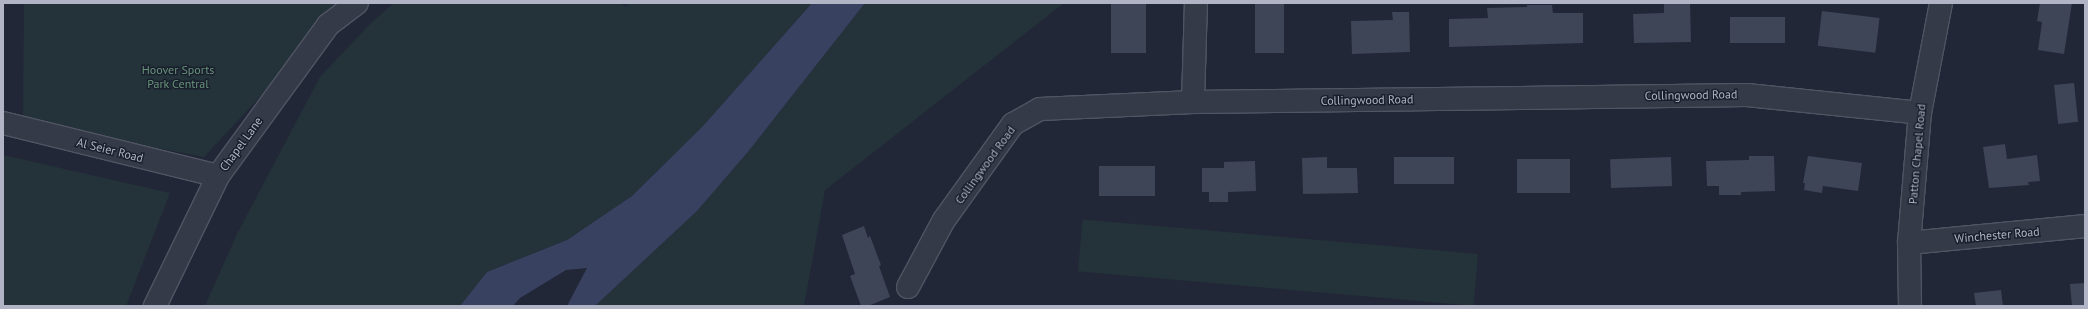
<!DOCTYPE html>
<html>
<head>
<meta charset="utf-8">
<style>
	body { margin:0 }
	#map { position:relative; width:2088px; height:309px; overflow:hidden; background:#222738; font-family:"PT Sans",sans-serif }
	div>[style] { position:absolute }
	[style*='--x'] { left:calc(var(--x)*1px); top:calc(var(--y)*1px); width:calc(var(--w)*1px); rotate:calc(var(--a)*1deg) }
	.green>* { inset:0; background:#233339; transform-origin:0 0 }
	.water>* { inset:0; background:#384160 }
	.building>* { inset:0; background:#3e4557; transform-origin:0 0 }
	.roads { filter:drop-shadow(1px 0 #505463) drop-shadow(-1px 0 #505463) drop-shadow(0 1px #505463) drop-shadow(0 -1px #505463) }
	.minor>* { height:22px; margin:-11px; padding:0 11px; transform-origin:11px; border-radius:11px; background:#353a48 }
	span { translate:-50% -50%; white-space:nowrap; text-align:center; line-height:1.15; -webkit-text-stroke:3px #1a1f2d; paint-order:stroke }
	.park-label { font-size:12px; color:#68947a }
	.street-label { font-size:12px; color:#b0b4c4 }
	.frame { position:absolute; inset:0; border:4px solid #b0b4c4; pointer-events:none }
</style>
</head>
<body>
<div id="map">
	<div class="green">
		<i style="clip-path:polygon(24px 3px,347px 3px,204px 157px,23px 122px)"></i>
		<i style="clip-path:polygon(394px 3px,620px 3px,626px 7px,630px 3px,812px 3px,703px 126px,632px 196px,567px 240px,487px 272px,460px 306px,205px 306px,237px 234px,320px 77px,370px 24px)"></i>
		<i style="clip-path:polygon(865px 3px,1064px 3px,825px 190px,804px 306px,595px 306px,697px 211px,747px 153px)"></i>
		<i style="clip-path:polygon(3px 155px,170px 193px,126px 306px,3px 306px)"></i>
		<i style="left:1478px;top:254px;width:52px;height:397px;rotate:95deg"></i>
	</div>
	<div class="water">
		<i style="clip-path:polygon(812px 3px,865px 3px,747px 153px,697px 211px,595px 306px,567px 306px,587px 268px,566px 270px,520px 298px,513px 306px,460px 306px,487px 272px,567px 240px,632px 196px,703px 126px)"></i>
	</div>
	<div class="building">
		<i style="left:1111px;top:3px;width:35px;height:50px"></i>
		<i style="left:1255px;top:3px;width:29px;height:50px"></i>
		<i style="clip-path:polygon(1664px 3px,1690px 3px,1691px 42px,1634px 43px,1633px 14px,1664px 13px)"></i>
		<i style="clip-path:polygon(2040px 3px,2072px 3px,2064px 54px,2038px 50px,2042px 22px,2037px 21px)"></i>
		<i style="clip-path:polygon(1527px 5px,1552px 5px,1553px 13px,1583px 13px,1583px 43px,1449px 47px,1449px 19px,1488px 18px,1487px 8px,1527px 7px)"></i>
		<i style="left:1822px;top:11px;width:58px;height:35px;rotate:7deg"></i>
		<i style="clip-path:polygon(1392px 12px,1409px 12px,1410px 52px,1352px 54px,1351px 21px,1393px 20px)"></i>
		<i style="left:1785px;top:17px;width:26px;height:55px;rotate:90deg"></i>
		<i style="left:2074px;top:83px;width:39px;height:20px;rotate:84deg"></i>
		<i style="clip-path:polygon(2005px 144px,2007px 159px,2037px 155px,2040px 181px,2028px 182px,2029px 185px,1989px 188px,1983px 147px)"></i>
		<i style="clip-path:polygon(1749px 156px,1774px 156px,1775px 191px,1741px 192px,1741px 195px,1719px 195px,1719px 186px,1707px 186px,1706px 161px,1749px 160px)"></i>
		<i style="clip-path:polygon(1808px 156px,1862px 163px,1858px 191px,1823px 186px,1822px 193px,1804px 190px,1805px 183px,1803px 183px)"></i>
		<i style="clip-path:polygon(1327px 157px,1327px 168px,1357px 168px,1358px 193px,1303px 194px,1302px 158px)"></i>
		<i style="left:1454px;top:157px;width:27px;height:60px;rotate:90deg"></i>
		<i style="left:1671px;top:157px;width:29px;height:61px;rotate:88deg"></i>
		<i style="left:1570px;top:159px;width:34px;height:53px;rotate:90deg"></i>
		<i style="clip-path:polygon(1255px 161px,1256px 191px,1228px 192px,1228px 202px,1209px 202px,1209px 192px,1202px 192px,1202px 168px,1224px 168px,1224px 162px)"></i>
		<i style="left:1155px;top:166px;width:30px;height:56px;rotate:90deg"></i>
		<i style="clip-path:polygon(864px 226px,868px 238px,870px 236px,881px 265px,879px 266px,890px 297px,868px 306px,861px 306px,850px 276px,855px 274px,842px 235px)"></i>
		<i style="clip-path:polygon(2085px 283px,2085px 306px,2072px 306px,2070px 284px)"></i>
		<i style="clip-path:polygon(2001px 290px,2003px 306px,1976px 306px,1974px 293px)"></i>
	</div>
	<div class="roads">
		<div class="minor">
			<i style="--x:1193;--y:102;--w:99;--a:-88.3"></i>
			<i style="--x:3;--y:123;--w:221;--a:13.8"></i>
			<i style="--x:1909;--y:243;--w:177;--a:-5.5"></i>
			<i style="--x:908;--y:287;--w:76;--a:-61.8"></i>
			<i style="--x:944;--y:220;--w:118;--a:-54.3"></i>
			<i style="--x:1013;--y:124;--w:31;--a:-29"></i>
			<i style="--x:1040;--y:109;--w:153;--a:-2.6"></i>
			<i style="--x:1193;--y:102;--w:554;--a:-0.72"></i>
			<i style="--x:1747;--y:95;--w:174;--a:5.9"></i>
			<i style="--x:155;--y:306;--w:144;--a:-64.1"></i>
			<i style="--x:218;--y:176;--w:187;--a:-53.9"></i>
			<i style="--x:328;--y:25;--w:36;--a:-37"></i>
			<i style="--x:1910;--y:306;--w:63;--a:-90.9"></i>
			<i style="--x:1909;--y:243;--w:130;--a:-85.2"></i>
			<i style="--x:1920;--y:113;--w:112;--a:-79.2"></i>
		</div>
	</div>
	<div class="park-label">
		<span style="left:178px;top:77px">Hoover Sports<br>Park Central</span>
	</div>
	<div class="street-label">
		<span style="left:1691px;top:95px;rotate:-1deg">Collingwood Road</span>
		<span style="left:1367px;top:100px;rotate:-1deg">Collingwood Road</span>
		<span style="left:241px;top:144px;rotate:-54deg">Chapel Lane</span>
		<span style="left:110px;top:150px;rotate:14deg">Al Seier Road</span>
		<span style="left:1917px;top:154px;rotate:-85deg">Patton Chapel Road</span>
		<span style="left:985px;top:165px;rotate:-54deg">Collingwood Road</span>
		<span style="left:1997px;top:235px;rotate:-5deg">Winchester Road</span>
	</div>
	<div class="frame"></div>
</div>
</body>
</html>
